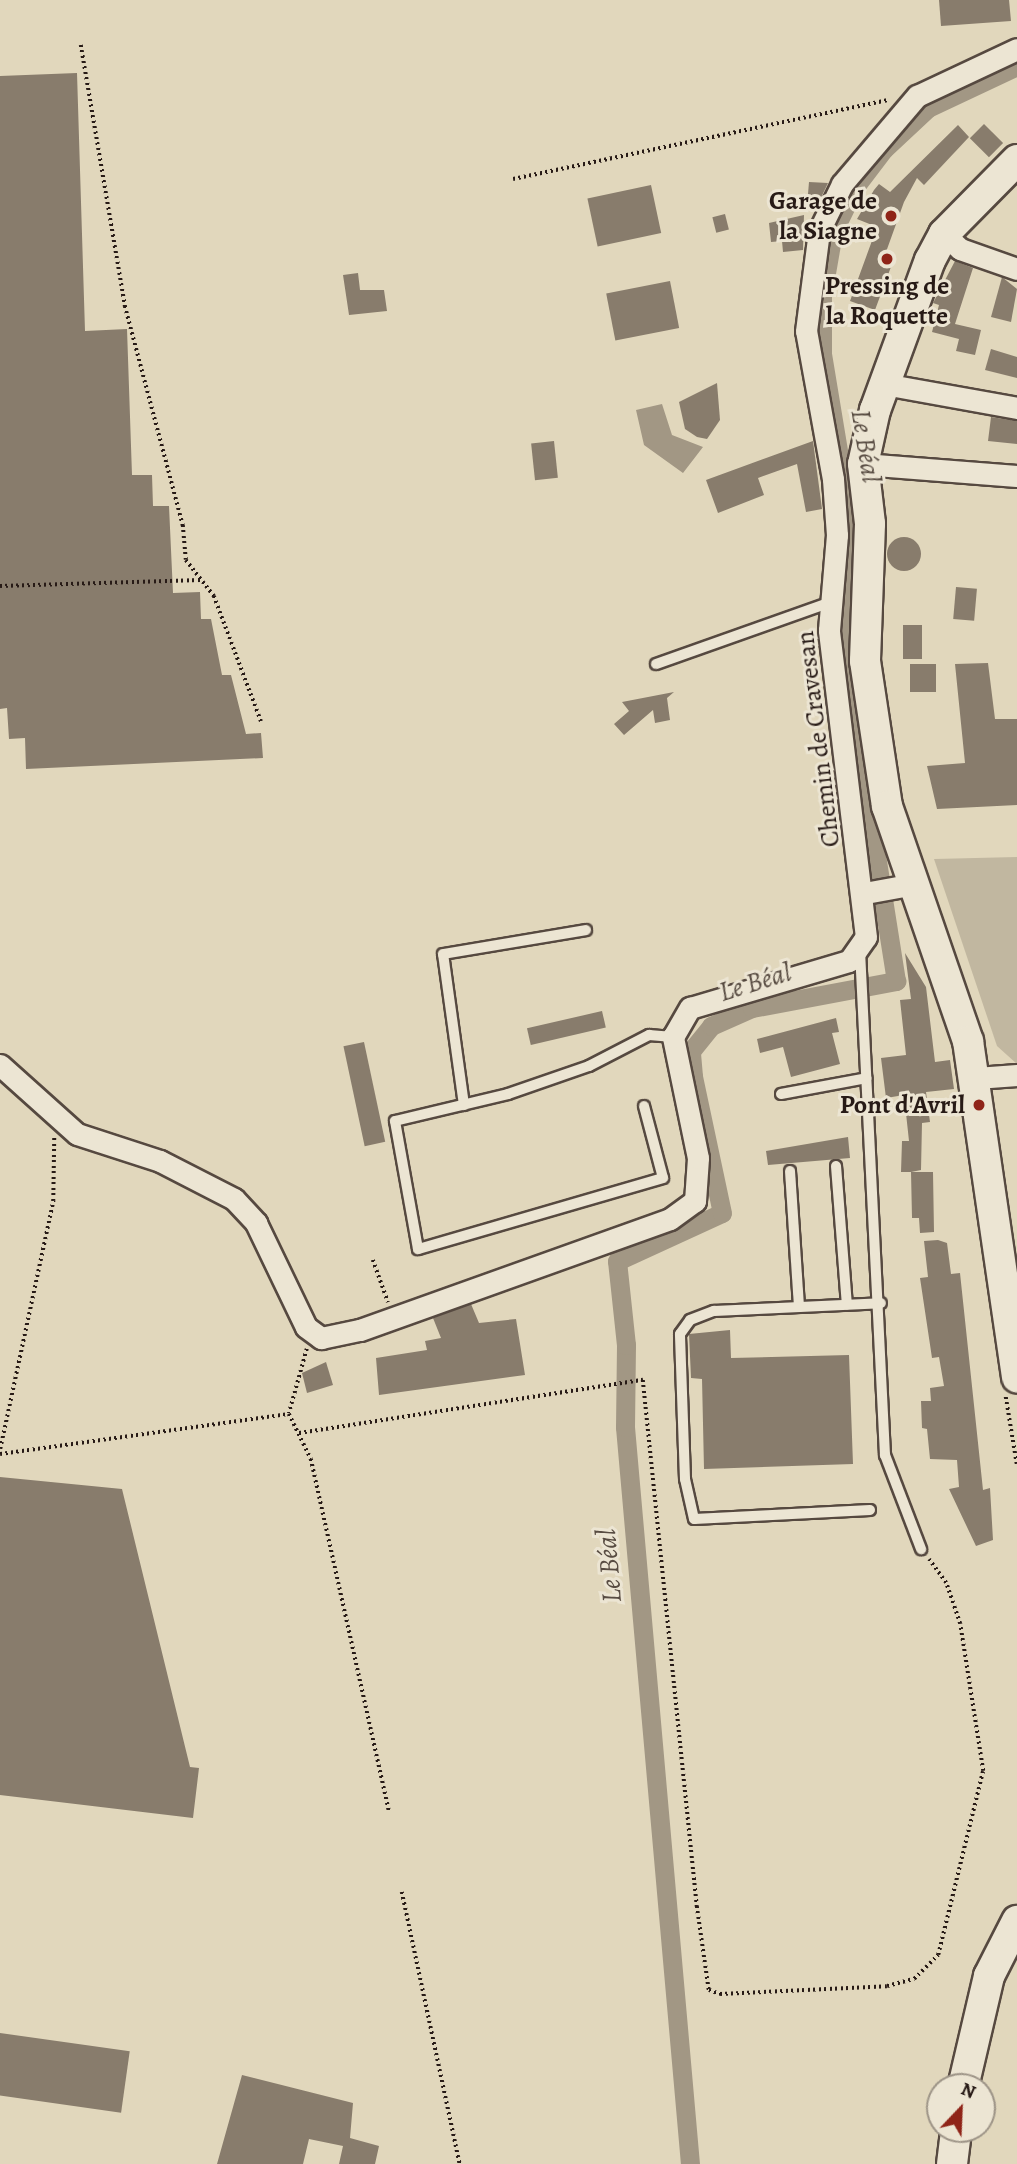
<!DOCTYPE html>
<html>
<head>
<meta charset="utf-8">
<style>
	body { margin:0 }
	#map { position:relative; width:1017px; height:2164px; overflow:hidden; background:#e1d7bc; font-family:Alegreya,serif }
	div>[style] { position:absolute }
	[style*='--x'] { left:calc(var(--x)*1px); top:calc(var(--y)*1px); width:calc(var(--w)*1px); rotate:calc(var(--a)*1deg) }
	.green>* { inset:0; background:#c1b7a0 }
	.water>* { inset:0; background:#a29784 }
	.canal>* { height:19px; margin:-9.5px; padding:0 9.5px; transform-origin:9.5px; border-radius:9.5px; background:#a29784 }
	.building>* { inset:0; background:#887c6c; transform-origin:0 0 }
	.round { border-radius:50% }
	.path>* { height:3.5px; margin-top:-1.75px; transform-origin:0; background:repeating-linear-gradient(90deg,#271a16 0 2px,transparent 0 5.5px) }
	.roads { filter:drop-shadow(2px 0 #564940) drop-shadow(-2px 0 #564940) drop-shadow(0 2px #564940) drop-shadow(0 -2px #564940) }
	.lane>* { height:10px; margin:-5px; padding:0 5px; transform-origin:5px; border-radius:5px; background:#ece5d3 }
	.street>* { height:21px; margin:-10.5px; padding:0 10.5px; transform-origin:10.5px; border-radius:10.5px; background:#ece5d3 }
	.secondary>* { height:30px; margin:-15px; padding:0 15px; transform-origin:15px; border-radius:15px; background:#ece5d3 }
	.dots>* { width:19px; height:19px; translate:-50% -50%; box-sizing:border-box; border:4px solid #ece5d3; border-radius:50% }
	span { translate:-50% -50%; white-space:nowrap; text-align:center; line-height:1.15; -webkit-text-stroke:6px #ece5d3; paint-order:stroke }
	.poi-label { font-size:26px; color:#271a16; font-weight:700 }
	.right { translate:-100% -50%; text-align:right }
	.street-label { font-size:26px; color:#271a16 }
	.water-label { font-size:28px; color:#584c42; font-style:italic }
	.north { position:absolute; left:926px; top:2073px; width:70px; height:70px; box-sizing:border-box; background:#ece5d3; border:2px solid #9d9487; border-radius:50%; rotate:23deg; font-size:19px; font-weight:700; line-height:28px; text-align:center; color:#271a16 }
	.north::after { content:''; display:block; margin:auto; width:24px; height:32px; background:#8f2418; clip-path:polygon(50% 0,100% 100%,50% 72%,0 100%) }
</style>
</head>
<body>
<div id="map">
	<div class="green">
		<i style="clip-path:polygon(1017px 857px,1017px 1064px,997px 1046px,934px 859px)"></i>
	</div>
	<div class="water">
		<i style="clip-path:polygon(662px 404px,672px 435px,703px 447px,683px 473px,644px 445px,636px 410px)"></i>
	</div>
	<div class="canal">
		<i style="--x:690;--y:2164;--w:740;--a:-95.04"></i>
		<i style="--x:625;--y:1427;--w:82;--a:-89.3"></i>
		<i style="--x:626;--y:1345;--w:84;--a:-96.1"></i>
		<i style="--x:617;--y:1261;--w:115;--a:-24.6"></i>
		<i style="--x:722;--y:1213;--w:140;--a:-102"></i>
		<i style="--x:693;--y:1076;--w:25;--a:-95"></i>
		<i style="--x:691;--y:1051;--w:32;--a:-51"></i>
		<i style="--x:711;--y:1026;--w:45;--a:-23.7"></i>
		<i style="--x:752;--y:1008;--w:147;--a:-10.6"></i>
		<i style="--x:896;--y:981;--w:337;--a:-99"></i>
		<i style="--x:843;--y:648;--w:119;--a:-86.2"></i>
		<i style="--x:851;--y:529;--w:178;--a:-99.4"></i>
		<i style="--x:822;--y:353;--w:57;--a:-90"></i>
		<i style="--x:822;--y:296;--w:65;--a:-80.2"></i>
		<i style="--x:833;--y:232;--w:50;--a:-63.9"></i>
		<i style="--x:855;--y:187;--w:48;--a:-52.7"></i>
		<i style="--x:884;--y:149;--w:60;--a:-43"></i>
		<i style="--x:928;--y:108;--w:98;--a:-25.3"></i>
	</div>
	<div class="building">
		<i style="clip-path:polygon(939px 0,1009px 0,1011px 21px,941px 26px)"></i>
		<i style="clip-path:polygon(77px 73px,85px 331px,127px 329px,132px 475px,152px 475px,153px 506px,169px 506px,173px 593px,200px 592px,201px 619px,211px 619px,222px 675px,231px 675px,246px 734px,261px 733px,263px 758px,26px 769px,25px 738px,9px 739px,7px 708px,0 709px,0 76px)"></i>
		<i style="left:984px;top:124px;width:27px;height:20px;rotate:45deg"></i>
		<i style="clip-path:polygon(958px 125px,969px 137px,924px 185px,917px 178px,904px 202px,886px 252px,895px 256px,875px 310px,850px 301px,877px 227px,857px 219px,874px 190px,879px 184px,890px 192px)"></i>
		<i style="clip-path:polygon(809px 182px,828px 183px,817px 206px,807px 206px)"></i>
		<i style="left:651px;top:185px;width:49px;height:65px;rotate:78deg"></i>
		<i style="left:725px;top:214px;width:16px;height:13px;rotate:76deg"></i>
		<i style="clip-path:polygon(804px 215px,803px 250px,783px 252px,782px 241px,771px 242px,769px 223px)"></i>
		<i style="clip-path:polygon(955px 261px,973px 268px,955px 324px,981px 330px,975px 355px,956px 351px,959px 339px,932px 332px,939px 305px,933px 303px)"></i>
		<i style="clip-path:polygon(358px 273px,360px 290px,384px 290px,387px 311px,349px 315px,343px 275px)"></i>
		<i style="clip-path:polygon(1002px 277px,1017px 289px,1011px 322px,991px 317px)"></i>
		<i style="left:670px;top:281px;width:48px;height:65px;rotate:79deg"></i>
		<i style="clip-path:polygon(991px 349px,1017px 357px,1017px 378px,985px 370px)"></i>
		<i style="clip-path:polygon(717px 383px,720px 420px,707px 439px,697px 437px,685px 429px,679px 402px)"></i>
		<i style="clip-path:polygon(991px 417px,1017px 421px,1017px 444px,988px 441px)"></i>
		<i style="left:554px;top:441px;width:37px;height:23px;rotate:84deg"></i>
		<i style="clip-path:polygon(813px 441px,822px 509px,806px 512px,797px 464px,758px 478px,764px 495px,718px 513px,706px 480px)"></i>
		<i class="round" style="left:887px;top:537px;width:34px;height:34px"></i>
		<i style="left:956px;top:587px;width:21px;height:32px;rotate:5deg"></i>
		<i style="left:903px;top:625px;width:19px;height:34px"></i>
		<i style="clip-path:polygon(988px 663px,995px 719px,1017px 719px,1017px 805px,937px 809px,927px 766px,965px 763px,955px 664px)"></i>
		<i style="left:936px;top:664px;width:28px;height:26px;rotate:90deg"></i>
		<i style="clip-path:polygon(674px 692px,667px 698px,670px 720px,655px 723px,653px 710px,624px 735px,614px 724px,629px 711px,622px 702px)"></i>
		<i style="clip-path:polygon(905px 953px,926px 987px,935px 1062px,950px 1060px,954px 1089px,926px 1092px,930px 1122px,922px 1123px,921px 1170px,911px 1172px,933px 1172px,934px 1232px,920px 1233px,919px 1218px,912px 1218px,911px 1172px,901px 1172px,902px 1141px,909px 1141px,904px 1095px,886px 1098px,881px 1058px,906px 1055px,900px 1000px,911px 999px)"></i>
		<i style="left:602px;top:1011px;width:17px;height:77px;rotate:77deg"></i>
		<i style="clip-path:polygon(836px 1018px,839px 1032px,832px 1033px,840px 1064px,791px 1077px,783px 1047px,760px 1053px,757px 1039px)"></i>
		<i style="left:364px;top:1042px;width:102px;height:21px;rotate:78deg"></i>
		<i style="clip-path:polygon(848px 1137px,850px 1158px,768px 1165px,766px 1151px)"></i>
		<i style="clip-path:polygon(938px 1240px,947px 1243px,951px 1274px,960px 1273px,983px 1490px,990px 1488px,993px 1540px,976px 1546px,949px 1489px,959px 1487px,957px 1460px,930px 1459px,927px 1429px,922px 1428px,921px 1401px,931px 1401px,930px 1388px,944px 1386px,939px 1357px,932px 1358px,920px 1278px,928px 1277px,924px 1241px)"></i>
		<i style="clip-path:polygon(471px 1304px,479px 1323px,516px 1319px,525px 1375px,379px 1395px,376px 1358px,427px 1350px,425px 1341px,441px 1338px,433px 1318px)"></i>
		<i style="clip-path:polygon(730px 1330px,731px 1358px,849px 1355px,853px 1464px,704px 1469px,702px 1379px,691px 1378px,689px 1334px)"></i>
		<i style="clip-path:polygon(326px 1362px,333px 1385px,307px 1393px,302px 1373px)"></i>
		<i style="clip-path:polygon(0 1477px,122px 1489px,190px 1767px,199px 1768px,193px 1818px,0 1795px)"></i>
		<i style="left:0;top:2033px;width:131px;height:62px;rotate:8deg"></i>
		<i style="clip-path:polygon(242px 2075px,353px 2103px,350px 2138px,379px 2146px,375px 2164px,339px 2164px,343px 2146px,309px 2139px,303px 2164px,217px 2164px)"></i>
	</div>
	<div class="path">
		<i style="--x:81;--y:45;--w:265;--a:80.4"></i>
		<i style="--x:125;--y:306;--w:227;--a:75.2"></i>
		<i style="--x:183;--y:525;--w:35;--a:85"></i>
		<i style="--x:186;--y:560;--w:46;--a:52.1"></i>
		<i style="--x:214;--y:596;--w:134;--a:69.4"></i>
		<i style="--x:513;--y:179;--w:382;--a:-11.9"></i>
		<i style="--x:0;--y:586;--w:201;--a:-1.7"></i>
		<i style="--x:373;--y:1260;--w:45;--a:70.3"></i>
		<i style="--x:307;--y:1349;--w:67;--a:105.5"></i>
		<i style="--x:289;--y:1414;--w:50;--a:63.9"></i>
		<i style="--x:311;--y:1459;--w:361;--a:77.5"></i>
		<i style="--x:1006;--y:1397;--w:68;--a:80.7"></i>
		<i style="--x:299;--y:1433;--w:348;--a:-8.8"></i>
		<i style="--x:643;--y:1380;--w:529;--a:84.14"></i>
		<i style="--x:697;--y:1906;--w:85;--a:81.9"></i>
		<i style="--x:709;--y:1990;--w:12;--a:20"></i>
		<i style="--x:720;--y:1994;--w:167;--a:-2.7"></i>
		<i style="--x:887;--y:1986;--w:28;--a:-15"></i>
		<i style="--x:914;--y:1979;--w:34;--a:-45"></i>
		<i style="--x:938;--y:1955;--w:189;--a:-76.3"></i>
		<i style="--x:983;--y:1771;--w:149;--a:-98.9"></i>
		<i style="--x:960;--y:1624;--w:43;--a:-108.9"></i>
		<i style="--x:946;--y:1583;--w:29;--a:-126"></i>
		<i style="--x:0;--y:1449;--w:254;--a:-77.9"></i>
		<i style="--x:53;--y:1201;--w:63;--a:-89.1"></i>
		<i style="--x:0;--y:1454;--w:292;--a:-7.9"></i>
		<i style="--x:402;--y:1892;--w:278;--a:78"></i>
	</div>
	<div class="roads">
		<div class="lane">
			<i style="--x:656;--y:664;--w:189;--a:-19.5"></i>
			<i style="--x:860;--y:951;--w:505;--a:87.16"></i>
			<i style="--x:885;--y:1455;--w:101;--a:69"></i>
			<i style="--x:781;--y:1094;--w:87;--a:-10.5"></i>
			<i style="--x:464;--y:1105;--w:152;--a:-97.9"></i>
			<i style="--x:443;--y:954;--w:145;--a:-9.5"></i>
			<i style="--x:644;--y:1106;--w:74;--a:75.2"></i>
			<i style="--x:663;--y:1178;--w:255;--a:163.8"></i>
			<i style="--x:418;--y:1249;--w:130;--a:-100.2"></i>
			<i style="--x:395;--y:1121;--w:116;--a:-13.4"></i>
			<i style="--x:508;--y:1094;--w:86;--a:-19.1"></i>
			<i style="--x:589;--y:1066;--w:68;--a:-27.3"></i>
			<i style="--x:649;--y:1035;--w:24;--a:5"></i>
			<i style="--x:836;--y:1166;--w:139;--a:85.5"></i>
			<i style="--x:790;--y:1171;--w:136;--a:86.2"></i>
			<i style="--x:870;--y:1510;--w:176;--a:177.1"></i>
			<i style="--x:694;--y:1519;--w:41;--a:-102.7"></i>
			<i style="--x:685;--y:1479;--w:145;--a:-92"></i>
			<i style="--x:680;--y:1334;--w:17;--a:-54"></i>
			<i style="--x:690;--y:1320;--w:26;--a:-21"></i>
			<i style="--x:714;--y:1311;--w:167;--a:-2.7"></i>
		</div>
		<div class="street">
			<i style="--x:944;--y:234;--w:22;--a:43"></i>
			<i style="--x:960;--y:249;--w:60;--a:19.3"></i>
			<i style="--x:884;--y:384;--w:135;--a:10.2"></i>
			<i style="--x:863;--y:464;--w:154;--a:4.5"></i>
			<i style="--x:865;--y:893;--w:50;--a:-10.4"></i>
			<i style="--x:0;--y:1065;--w:103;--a:41.9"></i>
			<i style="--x:77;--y:1134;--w:87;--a:18"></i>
			<i style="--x:160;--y:1161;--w:83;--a:27.2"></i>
			<i style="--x:234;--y:1199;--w:33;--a:47"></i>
			<i style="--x:256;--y:1223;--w:115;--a:64.3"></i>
			<i style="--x:306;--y:1327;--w:19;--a:36"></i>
			<i style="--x:321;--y:1338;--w:40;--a:-12"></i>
			<i style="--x:360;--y:1330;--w:329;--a:-19.7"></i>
			<i style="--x:670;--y:1219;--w:31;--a:-36"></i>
			<i style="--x:695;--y:1201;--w:43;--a:-86"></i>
			<i style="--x:698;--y:1158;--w:124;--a:-101.7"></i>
			<i style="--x:673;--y:1037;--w:34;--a:-60"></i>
			<i style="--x:690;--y:1008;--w:166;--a:-16.5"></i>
			<i style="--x:849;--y:961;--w:29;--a:-55"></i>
			<i style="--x:866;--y:937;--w:309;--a:-96.9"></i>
			<i style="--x:829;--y:630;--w:95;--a:-85.2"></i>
			<i style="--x:837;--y:535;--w:56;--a:-94.1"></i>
			<i style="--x:833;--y:479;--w:150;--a:-100.3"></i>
			<i style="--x:806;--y:331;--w:101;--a:-82.6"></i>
			<i style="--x:819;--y:231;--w:52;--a:-63.9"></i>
			<i style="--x:842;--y:184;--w:116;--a:-49.6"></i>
			<i style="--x:917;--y:96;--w:110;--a:-25.2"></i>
			<i style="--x:976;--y:1078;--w:41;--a:-4.2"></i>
		</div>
		<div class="secondary">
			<i style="--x:1017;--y:160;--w:104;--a:134.6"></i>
			<i style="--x:944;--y:234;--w:30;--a:118"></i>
			<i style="--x:930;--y:260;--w:160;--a:110.1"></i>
			<i style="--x:875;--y:410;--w:55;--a:102.5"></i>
			<i style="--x:863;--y:464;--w:60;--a:83.3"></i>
			<i style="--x:870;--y:524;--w:137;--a:92.1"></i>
			<i style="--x:865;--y:661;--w:147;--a:81.4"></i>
			<i style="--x:887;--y:806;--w:249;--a:71"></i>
			<i style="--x:968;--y:1041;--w:340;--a:81.7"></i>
			<i style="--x:963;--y:2087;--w:114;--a:-76.8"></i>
			<i style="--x:989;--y:1976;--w:62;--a:-63"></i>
			<i style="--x:952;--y:2164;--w:35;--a:-83"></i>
		</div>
	</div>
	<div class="dots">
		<i style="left:891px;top:216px;background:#8f2418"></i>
		<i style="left:887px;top:259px;background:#8f2418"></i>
		<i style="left:979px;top:1105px;background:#8f2418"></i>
	</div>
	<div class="poi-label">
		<span class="right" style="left:877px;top:216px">Garage de<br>la Siagne</span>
		<span style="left:887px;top:301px">Pressing de<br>la Roquette</span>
		<span class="right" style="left:965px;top:1105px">Pont d'Avril</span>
	</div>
	<div class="street-label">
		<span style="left:818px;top:739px;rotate:-97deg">Chemin de Cravesan</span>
	</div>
	<div class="water-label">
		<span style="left:866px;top:446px;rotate:81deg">Le Béal</span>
		<span style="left:755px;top:982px;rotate:-17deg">Le Béal</span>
		<span style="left:609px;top:1566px;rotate:-95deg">Le Béal</span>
	</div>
	<div class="north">N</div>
</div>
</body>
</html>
